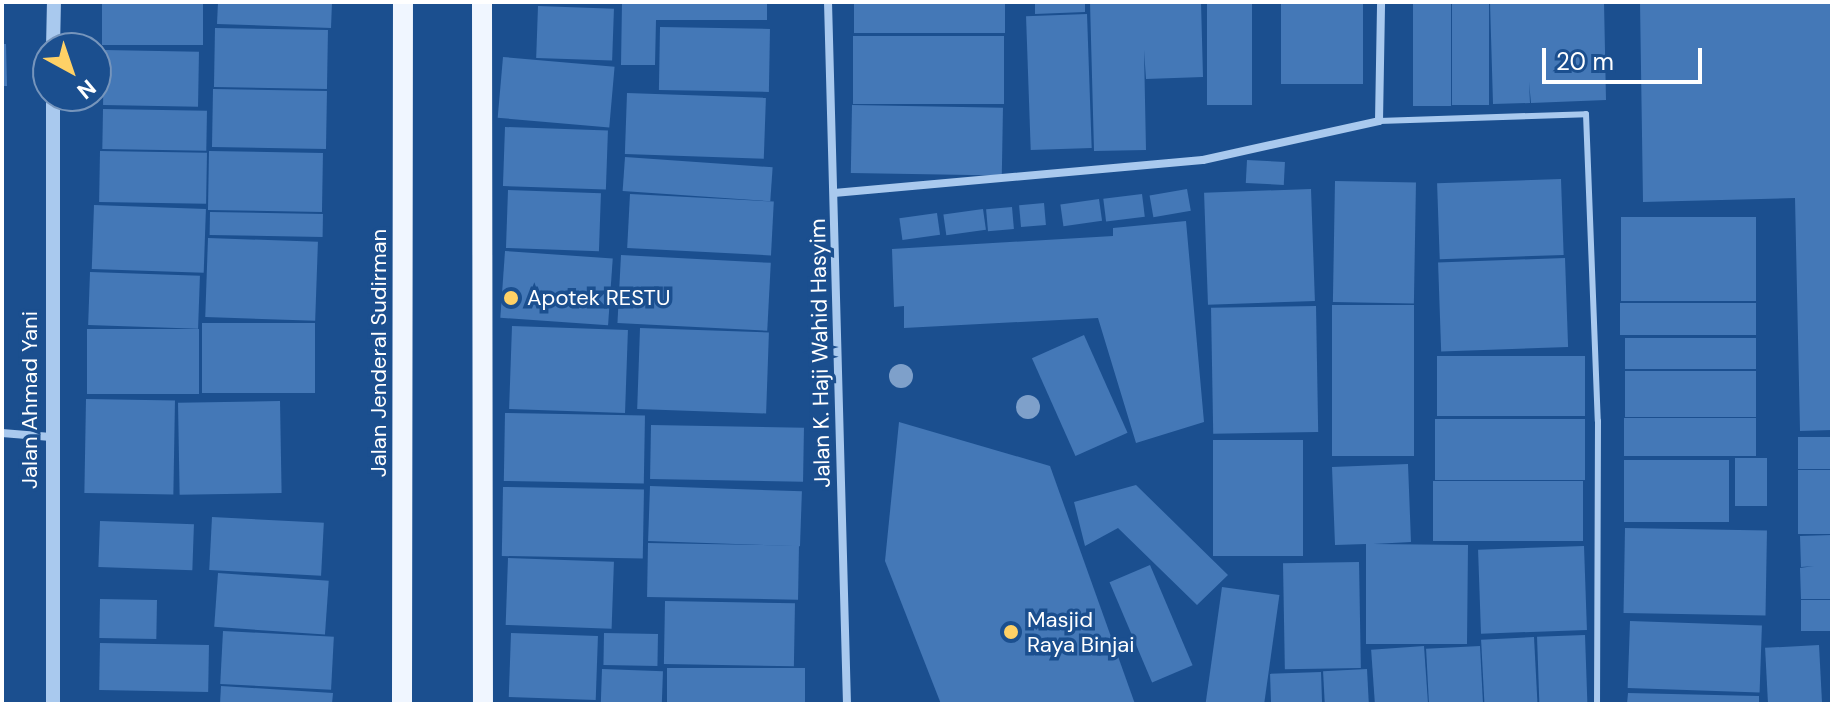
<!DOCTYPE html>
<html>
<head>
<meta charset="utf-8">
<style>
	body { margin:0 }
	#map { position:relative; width:1834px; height:706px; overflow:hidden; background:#1b4f8f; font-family:"DM Sans",sans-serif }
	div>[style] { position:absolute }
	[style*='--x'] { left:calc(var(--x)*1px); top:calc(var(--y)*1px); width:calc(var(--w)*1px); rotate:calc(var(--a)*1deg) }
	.building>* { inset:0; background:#4478b7; transform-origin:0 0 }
	.service>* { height:6px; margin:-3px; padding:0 3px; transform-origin:3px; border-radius:3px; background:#a9c9ee }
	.minor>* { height:8px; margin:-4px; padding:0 4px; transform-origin:4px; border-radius:4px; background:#a9c9ee }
	.tertiary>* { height:14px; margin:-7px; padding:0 7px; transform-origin:7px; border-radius:7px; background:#a9c9ee }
	.primary>* { height:20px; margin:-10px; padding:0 10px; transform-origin:10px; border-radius:10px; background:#f0f6ff }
	.trees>* { width:24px; height:24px; margin:-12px; border-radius:50%; background:#7ea0ca }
	.dots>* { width:22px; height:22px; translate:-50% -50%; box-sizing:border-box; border:4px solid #1b4f8f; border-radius:50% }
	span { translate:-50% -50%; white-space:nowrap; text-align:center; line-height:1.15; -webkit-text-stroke:7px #1b4f8f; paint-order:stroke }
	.poi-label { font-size:22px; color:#fff }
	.left { translate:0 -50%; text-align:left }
	.street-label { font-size:22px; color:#fff }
	.frame { position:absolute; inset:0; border:4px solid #fff; pointer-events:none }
	.north { position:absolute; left:32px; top:32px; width:80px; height:80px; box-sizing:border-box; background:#1b4f8f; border:2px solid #7695bc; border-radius:50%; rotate:140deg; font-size:22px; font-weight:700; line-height:32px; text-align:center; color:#fff }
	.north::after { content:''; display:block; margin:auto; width:28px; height:36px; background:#ffd166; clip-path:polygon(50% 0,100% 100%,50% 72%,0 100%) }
	.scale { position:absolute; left:1542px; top:48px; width:160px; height:36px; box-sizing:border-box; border:4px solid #fff; border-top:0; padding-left:10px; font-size:24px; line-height:28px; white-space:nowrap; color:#fff; -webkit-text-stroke:6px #1b4f8f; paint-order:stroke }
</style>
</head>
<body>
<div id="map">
	<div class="building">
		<i style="left:102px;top:2px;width:101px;height:43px"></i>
		<i style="clip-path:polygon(218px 2px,332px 2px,331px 28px,217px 24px)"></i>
		<i style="clip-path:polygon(622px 2px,767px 2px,767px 20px,656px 20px,655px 65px,621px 65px)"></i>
		<i style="left:854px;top:2px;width:151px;height:31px"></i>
		<i style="clip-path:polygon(1035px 2px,1085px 2px,1085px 12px,1035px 14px)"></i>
		<i style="clip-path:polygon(1090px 2px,1201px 2px,1203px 77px,1146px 79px,1144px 50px,1146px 150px,1094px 151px)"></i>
		<i style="left:1207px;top:2px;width:45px;height:103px"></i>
		<i style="left:1281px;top:2px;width:82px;height:82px"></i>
		<i style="left:1413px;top:2px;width:38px;height:104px"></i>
		<i style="left:1452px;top:2px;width:37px;height:103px"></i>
		<i style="clip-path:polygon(1490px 2px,1604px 2px,1606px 100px,1531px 103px,1529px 82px,1530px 103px,1493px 104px)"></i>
		<i style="clip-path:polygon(1640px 2px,1832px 2px,1832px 430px,1800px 431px,1795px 198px,1643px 202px)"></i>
		<i style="left:538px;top:6px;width:76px;height:52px;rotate:2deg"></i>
		<i style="left:1087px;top:14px;width:134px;height:61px;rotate:88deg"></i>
		<i style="left:660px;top:27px;width:110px;height:63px;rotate:1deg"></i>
		<i style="left:215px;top:28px;width:113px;height:59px;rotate:1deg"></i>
		<i style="left:853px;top:36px;width:151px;height:68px"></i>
		<i style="clip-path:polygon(2px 44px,6px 44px,7px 86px,2px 86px)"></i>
		<i style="left:104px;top:50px;width:95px;height:55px;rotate:1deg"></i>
		<i style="left:503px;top:57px;width:112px;height:61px;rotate:5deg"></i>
		<i style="left:213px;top:89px;width:114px;height:58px;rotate:1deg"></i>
		<i style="left:627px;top:93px;width:139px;height:61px;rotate:2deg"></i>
		<i style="left:852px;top:105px;width:151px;height:68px;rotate:1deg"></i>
		<i style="left:103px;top:109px;width:104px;height:40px;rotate:1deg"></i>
		<i style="left:505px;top:127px;width:103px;height:59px;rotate:2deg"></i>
		<i style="left:100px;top:151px;width:107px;height:51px;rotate:1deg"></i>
		<i style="left:209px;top:151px;width:114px;height:59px;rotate:1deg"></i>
		<i style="left:625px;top:157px;width:148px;height:34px;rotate:4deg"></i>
		<i style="left:1247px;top:160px;width:38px;height:23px;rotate:3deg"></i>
		<i style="left:1561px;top:179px;width:76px;height:124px;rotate:88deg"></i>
		<i style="left:1335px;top:181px;width:81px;height:121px;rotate:1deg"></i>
		<i style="left:1187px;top:189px;width:22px;height:38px;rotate:80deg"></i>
		<i style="left:1311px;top:189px;width:112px;height:107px;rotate:88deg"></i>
		<i style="left:508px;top:190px;width:93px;height:58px;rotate:2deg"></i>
		<i style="left:630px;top:194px;width:144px;height:54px;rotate:3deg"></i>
		<i style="left:1142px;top:194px;width:23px;height:39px;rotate:83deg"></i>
		<i style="left:1099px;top:199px;width:22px;height:39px;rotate:82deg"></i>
		<i style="left:1044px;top:203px;width:22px;height:25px;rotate:85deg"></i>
		<i style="left:94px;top:205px;width:112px;height:64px;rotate:2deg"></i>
		<i style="left:1012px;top:207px;width:22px;height:26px;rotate:85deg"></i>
		<i style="left:983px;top:209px;width:21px;height:40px;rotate:82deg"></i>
		<i style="left:210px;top:212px;width:113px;height:23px;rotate:1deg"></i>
		<i style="left:937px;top:213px;width:22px;height:38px;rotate:82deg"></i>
		<i style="left:1621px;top:217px;width:135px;height:84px"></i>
		<i style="clip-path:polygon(1186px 221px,1204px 422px,1136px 443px,1098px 318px,904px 328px,904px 306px,894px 307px,892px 249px,1113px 236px,1113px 228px)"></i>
		<i style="left:208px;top:238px;width:110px;height:79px;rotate:2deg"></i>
		<i style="left:505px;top:251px;width:108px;height:67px;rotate:4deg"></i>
		<i style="left:621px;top:255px;width:150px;height:68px;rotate:3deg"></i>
		<i style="left:1565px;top:258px;width:89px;height:127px;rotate:88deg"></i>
		<i style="left:90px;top:272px;width:110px;height:53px;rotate:2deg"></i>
		<i style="left:1620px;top:303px;width:136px;height:32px"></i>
		<i style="left:1332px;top:305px;width:82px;height:151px"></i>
		<i style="left:1316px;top:306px;width:126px;height:105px;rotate:89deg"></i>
		<i style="left:202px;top:323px;width:113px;height:70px"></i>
		<i style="left:512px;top:326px;width:116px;height:83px;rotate:2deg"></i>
		<i style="left:640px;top:328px;width:129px;height:81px;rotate:2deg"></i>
		<i style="left:87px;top:329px;width:112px;height:65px"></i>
		<i style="left:1084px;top:335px;width:107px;height:57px;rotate:66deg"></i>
		<i style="left:1756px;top:338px;width:31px;height:131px;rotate:90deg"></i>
		<i style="left:1437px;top:356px;width:148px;height:60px"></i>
		<i style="left:1625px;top:371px;width:131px;height:46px"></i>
		<i style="left:86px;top:399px;width:89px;height:94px;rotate:1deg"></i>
		<i style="left:280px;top:401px;width:92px;height:102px;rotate:89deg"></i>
		<i style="left:505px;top:413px;width:140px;height:68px;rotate:1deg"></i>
		<i style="left:1624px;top:418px;width:132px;height:38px"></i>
		<i style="left:1435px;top:419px;width:150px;height:61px"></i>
		<i style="clip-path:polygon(899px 422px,1050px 466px,1135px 704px,941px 704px,885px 561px)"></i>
		<i style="left:651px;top:425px;width:153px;height:54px;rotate:1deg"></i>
		<i style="left:1832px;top:437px;width:32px;height:34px;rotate:90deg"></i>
		<i style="left:1303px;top:440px;width:116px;height:90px;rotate:90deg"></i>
		<i style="left:1735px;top:458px;width:32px;height:48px"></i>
		<i style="left:1624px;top:460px;width:105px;height:62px"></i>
		<i style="clip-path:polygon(1408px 464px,1411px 542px,1373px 544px,1468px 545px,1467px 644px,1366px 644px,1366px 544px,1335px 545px,1332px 467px)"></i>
		<i style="left:1832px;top:470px;width:64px;height:34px;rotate:90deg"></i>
		<i style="left:1433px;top:481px;width:150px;height:60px"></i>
		<i style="clip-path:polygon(1136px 485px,1228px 575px,1197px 605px,1118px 528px,1085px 546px,1074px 502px)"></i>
		<i style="left:650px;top:486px;width:152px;height:55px;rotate:2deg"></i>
		<i style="left:503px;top:487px;width:141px;height:69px;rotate:1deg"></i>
		<i style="left:212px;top:517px;width:112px;height:53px;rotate:3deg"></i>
		<i style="left:100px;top:521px;width:94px;height:46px;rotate:2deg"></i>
		<i style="left:1625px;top:528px;width:142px;height:85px;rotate:1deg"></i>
		<i style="clip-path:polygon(1832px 535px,1832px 599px,1801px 599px,1800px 568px,1814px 566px,1801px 567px,1800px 536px)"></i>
		<i style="left:648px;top:543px;width:151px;height:54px;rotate:1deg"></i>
		<i style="left:1584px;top:546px;width:84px;height:106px;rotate:88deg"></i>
		<i style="left:508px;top:558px;width:106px;height:67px;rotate:2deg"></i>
		<i style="left:1359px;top:562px;width:106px;height:76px;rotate:89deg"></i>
		<i style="left:1150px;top:565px;width:109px;height:44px;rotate:67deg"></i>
		<i style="left:218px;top:573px;width:111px;height:54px;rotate:4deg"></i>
		<i style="left:1222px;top:587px;width:58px;height:118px;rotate:8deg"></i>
		<i style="left:100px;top:599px;width:57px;height:39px;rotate:1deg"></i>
		<i style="left:1832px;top:600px;width:31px;height:31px;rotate:90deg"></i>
		<i style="left:665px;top:601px;width:130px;height:63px;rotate:1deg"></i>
		<i style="left:1630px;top:621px;width:132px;height:67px;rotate:2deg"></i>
		<i style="left:223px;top:631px;width:111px;height:53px;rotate:3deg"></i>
		<i style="left:511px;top:633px;width:87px;height:64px;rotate:2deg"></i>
		<i style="left:604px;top:633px;width:54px;height:32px;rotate:1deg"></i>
		<i style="left:1585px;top:635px;width:69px;height:48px;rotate:88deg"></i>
		<i style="left:1534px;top:637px;width:67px;height:53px;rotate:87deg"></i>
		<i style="left:100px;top:643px;width:109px;height:47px;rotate:1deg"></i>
		<i style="left:1819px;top:645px;width:59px;height:54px;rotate:87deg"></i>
		<i style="left:1424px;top:646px;width:58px;height:53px;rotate:86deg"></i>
		<i style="left:1480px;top:646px;width:58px;height:54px;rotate:87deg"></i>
		<i style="left:805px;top:668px;width:36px;height:138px;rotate:90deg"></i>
		<i style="left:602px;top:669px;width:61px;height:35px;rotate:2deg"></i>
		<i style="left:1367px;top:669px;width:35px;height:44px;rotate:87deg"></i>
		<i style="left:1321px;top:672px;width:32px;height:51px;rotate:88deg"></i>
		<i style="clip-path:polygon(221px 686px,333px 693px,332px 704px,220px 704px)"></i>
		<i style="clip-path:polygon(1628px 693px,1759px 696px,1759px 704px,1627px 704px)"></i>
	</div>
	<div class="service">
		<i style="--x:1379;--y:121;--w:207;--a:-1.9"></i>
		<i style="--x:1586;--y:114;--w:307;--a:87.8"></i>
		<i style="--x:1598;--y:421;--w:283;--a:90.2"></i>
	</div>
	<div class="minor">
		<i style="--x:828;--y:2;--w:702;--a:88.45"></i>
		<i style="--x:834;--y:193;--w:370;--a:-5.1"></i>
		<i style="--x:1203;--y:160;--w:180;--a:-12.5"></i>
		<i style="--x:1379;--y:121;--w:119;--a:-89"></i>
		<i style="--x:2;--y:433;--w:49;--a:4.7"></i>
	</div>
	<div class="tertiary">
		<i style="--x:53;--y:48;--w:46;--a:-88.8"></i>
		<i style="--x:53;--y:96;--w:608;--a:90"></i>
	</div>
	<div class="primary">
		<i style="--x:482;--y:2;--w:702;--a:89.92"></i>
		<i style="--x:402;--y:704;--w:702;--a:-89.92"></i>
	</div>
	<div class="trees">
		<i style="left:901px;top:376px"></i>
		<i style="left:1028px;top:407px"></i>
	</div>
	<div class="dots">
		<i style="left:511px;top:298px;background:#ffd166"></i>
		<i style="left:1011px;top:632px;background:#ffd166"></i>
	</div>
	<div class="poi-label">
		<span class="left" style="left:527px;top:298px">Apotek RESTU</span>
		<span class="left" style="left:1027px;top:632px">Masjid<br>Raya Binjai</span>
	</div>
	<div class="street-label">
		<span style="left:379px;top:353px;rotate:-90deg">Jalan Jenderal Sudirman</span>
		<span style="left:820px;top:353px;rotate:-91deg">Jalan K. Haji Wahid Hasyim</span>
		<span style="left:30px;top:400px;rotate:-90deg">Jalan Ahmad Yani</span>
	</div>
	<div class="frame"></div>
	<div class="north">N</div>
	<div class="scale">20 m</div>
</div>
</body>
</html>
